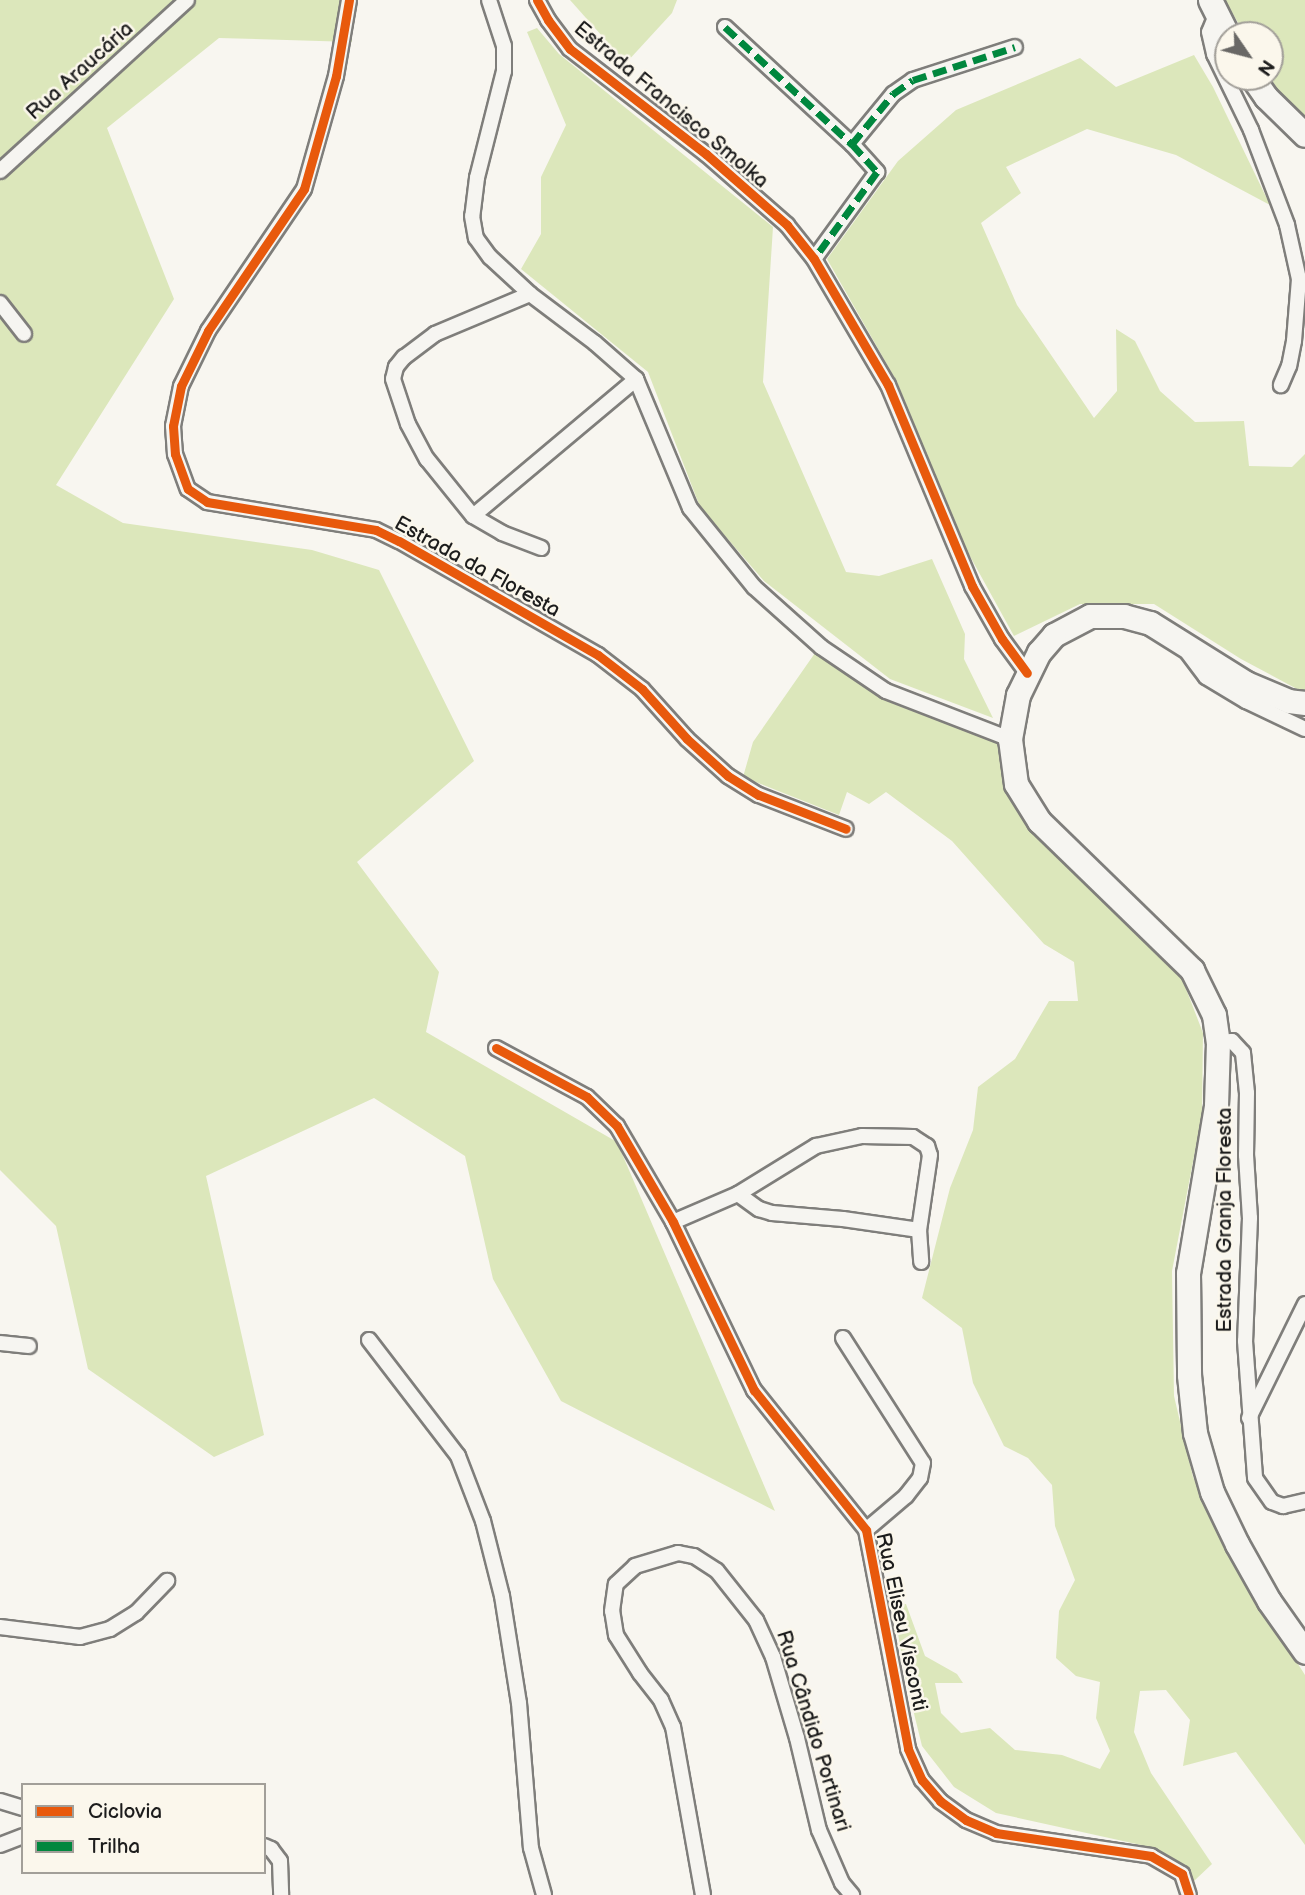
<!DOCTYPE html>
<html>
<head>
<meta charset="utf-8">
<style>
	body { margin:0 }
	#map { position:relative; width:1305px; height:1895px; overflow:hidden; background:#f8f6f0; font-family:"Balsamiq Sans",sans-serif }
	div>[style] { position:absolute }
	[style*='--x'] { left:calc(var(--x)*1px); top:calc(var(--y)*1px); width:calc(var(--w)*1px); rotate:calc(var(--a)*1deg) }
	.green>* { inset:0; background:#dce7bb }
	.roads { filter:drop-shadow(2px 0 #7f7e7b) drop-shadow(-2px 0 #7f7e7b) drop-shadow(0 2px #7f7e7b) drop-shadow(0 -2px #7f7e7b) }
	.minor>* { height:14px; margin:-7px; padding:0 7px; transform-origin:7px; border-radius:7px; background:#f6f5f1 }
	.primary>* { height:23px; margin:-11.5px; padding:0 11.5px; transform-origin:11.5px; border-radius:11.5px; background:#f6f5f1 }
	.quiet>* { height:7px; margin-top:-3.5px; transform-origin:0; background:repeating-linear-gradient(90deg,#00873e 0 14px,transparent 0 21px) }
	.cycleway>* { height:9px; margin:-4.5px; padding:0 4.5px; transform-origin:4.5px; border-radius:4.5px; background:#e8590c }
	span { translate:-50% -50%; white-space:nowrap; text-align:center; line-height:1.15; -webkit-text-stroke:5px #fbf7ec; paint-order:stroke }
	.street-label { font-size:21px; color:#1c1c1c }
	.legend { position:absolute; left:21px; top:1783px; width:245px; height:91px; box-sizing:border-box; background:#fbf7ec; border:2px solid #a29f99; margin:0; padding:9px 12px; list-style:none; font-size:21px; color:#1c1c1c }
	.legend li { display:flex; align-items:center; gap:14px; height:35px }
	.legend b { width:35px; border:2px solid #a29f99 }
	.north { position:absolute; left:1214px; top:21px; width:70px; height:70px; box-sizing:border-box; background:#fbf7ec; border:2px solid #a29f99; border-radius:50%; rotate:125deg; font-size:19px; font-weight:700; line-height:28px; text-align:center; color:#1c1c1c }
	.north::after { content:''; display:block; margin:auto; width:24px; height:32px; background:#696866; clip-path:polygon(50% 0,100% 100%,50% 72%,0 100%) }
</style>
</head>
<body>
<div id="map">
	<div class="green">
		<i style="clip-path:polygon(0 0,351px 0,352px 42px,219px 38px,107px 128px,174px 299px,56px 485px,123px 523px,312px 550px,379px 570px,474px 761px,357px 862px,439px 972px,426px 1032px,617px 1142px,775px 1511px,561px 1401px,493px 1279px,465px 1156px,374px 1098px,206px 1176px,264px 1435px,214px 1457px,88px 1369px,56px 1226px,0 1170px)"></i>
		<i style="clip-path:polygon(570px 0,677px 0,672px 13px,626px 63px)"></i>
		<i style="clip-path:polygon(1225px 0,1305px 0,1305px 121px,1282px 97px,1270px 77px,1270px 35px,1245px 35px)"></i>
		<i style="clip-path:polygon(537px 28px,559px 54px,773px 227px,763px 382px,846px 572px,879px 576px,932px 559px,965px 634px,964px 659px,993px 718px,890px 679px,764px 581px,700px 507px,648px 372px,521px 269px,541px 234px,541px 177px,566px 125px,527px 32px)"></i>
		<i style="clip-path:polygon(1194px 55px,1213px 87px,1270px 205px,1176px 155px,1087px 129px,1006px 167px,1021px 193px,981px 223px,1017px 305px,1094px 418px,1117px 391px,1116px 329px,1135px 341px,1160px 391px,1195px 422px,1244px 421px,1249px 466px,1292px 467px,1305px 454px,1305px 690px,1297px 689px,1241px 659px,1154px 604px,1080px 604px,1014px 636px,955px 529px,897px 382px,827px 259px,898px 161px,956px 110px,1080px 58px,1116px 87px)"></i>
		<i style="clip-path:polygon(815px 653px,889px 702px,1002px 745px,1009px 792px,1178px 968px,1203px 1033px,1202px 1115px,1172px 1271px,1174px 1396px,1193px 1477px,1249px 1587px,1305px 1675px,1305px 1845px,1236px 1752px,1183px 1766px,1190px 1720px,1166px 1690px,1140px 1691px,1134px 1732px,1151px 1773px,1212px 1864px,1194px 1881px,1183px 1864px,1141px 1845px,996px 1813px,954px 1787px,922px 1746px,906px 1681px,893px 1604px,906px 1604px,925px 1656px,957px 1674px,963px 1683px,935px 1683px,941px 1713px,961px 1733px,990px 1728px,1015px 1750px,1062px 1755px,1100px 1769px,1110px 1751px,1096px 1718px,1100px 1682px,1076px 1676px,1056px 1658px,1059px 1611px,1075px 1580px,1055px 1526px,1052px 1485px,1028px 1458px,1004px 1446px,973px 1383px,962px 1328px,922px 1298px,950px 1188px,973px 1130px,978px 1087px,1015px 1059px,1049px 1001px,1078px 1001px,1074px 962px,1044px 944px,952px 841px,886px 792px,869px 804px,847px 792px,839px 815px,743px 777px,753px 742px)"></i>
	</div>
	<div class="roads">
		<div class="minor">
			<i style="--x:349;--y:0;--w:77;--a:99.7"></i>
			<i style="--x:336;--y:76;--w:117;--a:105.8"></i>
			<i style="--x:304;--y:189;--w:171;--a:124.1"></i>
			<i style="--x:208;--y:331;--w:61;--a:116.1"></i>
			<i style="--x:181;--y:386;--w:41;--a:101.3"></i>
			<i style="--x:173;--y:426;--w:28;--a:86"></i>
			<i style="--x:175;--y:454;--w:37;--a:70"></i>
			<i style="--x:188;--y:489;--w:23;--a:34"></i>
			<i style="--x:207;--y:502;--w:171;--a:9.4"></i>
			<i style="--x:376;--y:530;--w:25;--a:26"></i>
			<i style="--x:399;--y:541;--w:229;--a:29.8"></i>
			<i style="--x:598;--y:655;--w:56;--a:37.7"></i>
			<i style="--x:642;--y:689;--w:67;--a:48"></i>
			<i style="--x:687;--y:739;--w:55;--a:42.1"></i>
			<i style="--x:728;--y:776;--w:36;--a:32"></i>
			<i style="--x:759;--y:795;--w:93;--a:21.3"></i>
			<i style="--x:489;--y:0;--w:48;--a:71.9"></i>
			<i style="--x:504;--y:46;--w:25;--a:90"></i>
			<i style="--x:504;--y:71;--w:110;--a:104.2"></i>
			<i style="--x:477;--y:178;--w:38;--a:97"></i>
			<i style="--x:472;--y:216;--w:22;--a:80"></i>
			<i style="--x:476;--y:238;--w:24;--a:54"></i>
			<i style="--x:490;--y:257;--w:54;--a:42.8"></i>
			<i style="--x:530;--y:294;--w:81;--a:37"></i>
			<i style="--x:595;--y:343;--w:55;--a:41.3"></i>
			<i style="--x:636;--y:379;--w:140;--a:67.3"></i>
			<i style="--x:690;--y:508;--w:102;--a:51"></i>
			<i style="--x:754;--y:587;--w:90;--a:41.8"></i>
			<i style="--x:821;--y:647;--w:78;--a:34.1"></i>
			<i style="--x:886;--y:691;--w:133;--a:21.2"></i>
			<i style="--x:537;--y:0;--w:23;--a:61"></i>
			<i style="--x:548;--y:20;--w:36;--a:53"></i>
			<i style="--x:570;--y:49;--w:172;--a:37.7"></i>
			<i style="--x:706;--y:154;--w:108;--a:41.2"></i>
			<i style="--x:787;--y:225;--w:43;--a:51.5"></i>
			<i style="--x:814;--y:259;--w:146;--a:59.6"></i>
			<i style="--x:888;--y:385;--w:218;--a:67.3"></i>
			<i style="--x:972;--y:586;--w:61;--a:60.5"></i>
			<i style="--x:1002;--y:639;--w:42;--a:53.7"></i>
			<i style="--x:1216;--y:15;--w:18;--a:112"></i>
			<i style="--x:1209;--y:32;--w:23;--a:77"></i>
			<i style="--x:1214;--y:54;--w:85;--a:64"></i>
			<i style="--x:1251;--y:130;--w:102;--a:69.2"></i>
			<i style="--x:1287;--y:225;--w:55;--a:77.5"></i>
			<i style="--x:1299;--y:279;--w:62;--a:94.6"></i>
			<i style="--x:1294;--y:341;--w:25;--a:101"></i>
			<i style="--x:1289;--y:366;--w:21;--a:113"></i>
			<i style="--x:725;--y:27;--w:173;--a:42.7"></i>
			<i style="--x:852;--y:144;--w:38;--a:48"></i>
			<i style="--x:877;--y:172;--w:107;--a:125.9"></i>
			<i style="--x:852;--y:144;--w:65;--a:-50.6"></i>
			<i style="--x:893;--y:94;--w:24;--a:-35"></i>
			<i style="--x:913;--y:80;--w:107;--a:-17.9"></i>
			<i style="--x:0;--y:171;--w:253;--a:-42.4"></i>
			<i style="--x:530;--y:294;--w:103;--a:157.2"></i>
			<i style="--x:435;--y:334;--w:39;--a:143"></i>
			<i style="--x:404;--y:357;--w:13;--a:129"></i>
			<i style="--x:396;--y:367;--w:12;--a:104"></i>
			<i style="--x:393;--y:379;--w:47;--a:71.6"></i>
			<i style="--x:408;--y:424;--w:40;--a:62"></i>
			<i style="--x:427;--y:459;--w:73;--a:51.1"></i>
			<i style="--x:473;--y:516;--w:34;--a:30"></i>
			<i style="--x:502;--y:533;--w:42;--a:21"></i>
			<i style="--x:0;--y:303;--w:39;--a:52"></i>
			<i style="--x:473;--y:516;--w:213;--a:-40"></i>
			<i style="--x:1188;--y:653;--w:30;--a:53"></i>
			<i style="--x:1206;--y:677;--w:47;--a:31"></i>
			<i style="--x:1246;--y:701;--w:65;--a:25.4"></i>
			<i style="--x:1218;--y:1042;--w:14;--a:-4"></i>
			<i style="--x:1232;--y:1041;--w:16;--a:47"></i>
			<i style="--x:1243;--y:1053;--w:40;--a:84.3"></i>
			<i style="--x:1247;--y:1093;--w:62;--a:90.9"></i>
			<i style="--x:1246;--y:1155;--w:63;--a:86.4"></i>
			<i style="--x:1250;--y:1218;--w:123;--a:92.3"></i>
			<i style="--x:1245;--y:1341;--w:137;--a:85.8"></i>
			<i style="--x:1255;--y:1478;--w:29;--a:55"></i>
			<i style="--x:1272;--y:1502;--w:12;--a:20"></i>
			<i style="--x:1283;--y:1506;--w:23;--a:-13"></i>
			<i style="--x:496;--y:1048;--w:103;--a:28.3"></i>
			<i style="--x:587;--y:1097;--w:42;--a:44"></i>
			<i style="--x:617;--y:1126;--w:111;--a:59.7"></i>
			<i style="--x:673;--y:1222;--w:187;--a:64.3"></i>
			<i style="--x:754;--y:1390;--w:179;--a:51.3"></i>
			<i style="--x:866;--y:1530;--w:223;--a:79.1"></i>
			<i style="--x:908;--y:1749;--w:34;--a:66"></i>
			<i style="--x:922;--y:1780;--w:28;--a:49"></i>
			<i style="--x:940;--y:1801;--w:32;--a:36"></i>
			<i style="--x:966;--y:1820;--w:33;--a:23"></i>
			<i style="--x:996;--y:1833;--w:157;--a:8.4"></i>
			<i style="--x:1151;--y:1856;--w:36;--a:30"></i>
			<i style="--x:1182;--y:1874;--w:22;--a:72"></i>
			<i style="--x:738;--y:1194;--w:26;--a:36"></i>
			<i style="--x:759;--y:1209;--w:14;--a:17"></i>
			<i style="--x:772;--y:1213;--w:71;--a:4.8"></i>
			<i style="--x:843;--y:1219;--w:77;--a:8.2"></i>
			<i style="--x:673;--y:1222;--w:71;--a:-23.3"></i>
			<i style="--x:738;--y:1194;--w:92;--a:-31.6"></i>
			<i style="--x:816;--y:1146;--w:47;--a:-12.3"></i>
			<i style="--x:862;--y:1136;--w:51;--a:1.1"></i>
			<i style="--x:913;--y:1137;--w:17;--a:33"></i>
			<i style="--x:927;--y:1146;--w:9;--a:72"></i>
			<i style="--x:930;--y:1155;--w:76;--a:98.3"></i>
			<i style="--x:919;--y:1230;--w:32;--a:86"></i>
			<i style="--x:843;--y:1338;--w:148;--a:57.4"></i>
			<i style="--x:923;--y:1463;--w:15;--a:101"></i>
			<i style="--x:920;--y:1478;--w:23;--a:128"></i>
			<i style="--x:906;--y:1496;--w:52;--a:139.6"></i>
			<i style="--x:369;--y:1340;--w:146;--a:52.5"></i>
			<i style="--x:458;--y:1456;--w:70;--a:69"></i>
			<i style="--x:483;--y:1521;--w:77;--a:75.8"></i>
			<i style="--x:502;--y:1596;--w:108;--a:81"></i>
			<i style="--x:519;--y:1703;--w:145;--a:85.3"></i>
			<i style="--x:531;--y:1848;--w:49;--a:74.5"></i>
			<i style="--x:0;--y:1343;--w:29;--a:6"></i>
			<i style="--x:1249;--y:1418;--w:127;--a:-63.8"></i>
			<i style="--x:0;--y:1627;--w:81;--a:7.1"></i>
			<i style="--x:80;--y:1637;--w:31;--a:-15"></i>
			<i style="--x:110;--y:1629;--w:31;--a:-32"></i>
			<i style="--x:136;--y:1613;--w:45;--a:-45.9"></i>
			<i style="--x:0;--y:1801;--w:24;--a:17"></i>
			<i style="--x:0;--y:1845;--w:25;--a:-21"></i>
			<i style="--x:264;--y:1846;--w:8;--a:23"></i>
			<i style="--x:271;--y:1849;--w:15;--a:53"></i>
			<i style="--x:280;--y:1861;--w:34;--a:88"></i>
			<i style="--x:703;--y:1895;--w:171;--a:-100.1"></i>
			<i style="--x:673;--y:1727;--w:30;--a:-114"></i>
			<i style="--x:661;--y:1700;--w:34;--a:-128"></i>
			<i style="--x:640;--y:1673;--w:45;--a:-122.3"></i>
			<i style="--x:616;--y:1635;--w:24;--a:-99"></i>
			<i style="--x:612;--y:1611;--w:27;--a:-82"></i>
			<i style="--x:616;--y:1584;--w:26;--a:-43"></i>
			<i style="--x:635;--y:1566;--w:45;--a:-16.8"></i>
			<i style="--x:678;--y:1553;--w:16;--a:11"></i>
			<i style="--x:694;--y:1556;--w:27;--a:33"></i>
			<i style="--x:717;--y:1571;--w:63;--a:51.5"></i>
			<i style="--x:756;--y:1620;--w:41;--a:65.3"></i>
			<i style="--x:773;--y:1657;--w:84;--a:73.5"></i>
			<i style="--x:797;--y:1738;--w:95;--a:76.6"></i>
			<i style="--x:819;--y:1830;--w:58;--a:66.5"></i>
			<i style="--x:842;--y:1883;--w:16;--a:50"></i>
		</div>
		<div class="primary">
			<i style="--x:1210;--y:0;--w:40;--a:63.4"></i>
			<i style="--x:1252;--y:77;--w:24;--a:55"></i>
			<i style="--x:1266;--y:97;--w:54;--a:44.3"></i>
			<i style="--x:1305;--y:703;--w:16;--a:-173"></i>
			<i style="--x:1289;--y:701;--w:47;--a:-157.3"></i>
			<i style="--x:1246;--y:683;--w:113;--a:-148"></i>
			<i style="--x:1150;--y:623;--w:27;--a:-165"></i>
			<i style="--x:1124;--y:616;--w:34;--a:180"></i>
			<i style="--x:1090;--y:616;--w:41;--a:152.2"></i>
			<i style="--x:1054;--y:635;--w:23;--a:131"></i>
			<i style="--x:1039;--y:652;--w:48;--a:116"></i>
			<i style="--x:1018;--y:695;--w:45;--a:100.3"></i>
			<i style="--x:1010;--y:739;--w:45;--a:82.4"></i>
			<i style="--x:1016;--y:784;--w:44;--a:58.1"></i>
			<i style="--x:1039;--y:821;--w:214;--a:44.2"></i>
			<i style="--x:1192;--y:970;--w:50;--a:63.9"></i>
			<i style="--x:1214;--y:1015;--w:27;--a:82"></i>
			<i style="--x:1218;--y:1042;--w:64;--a:91.8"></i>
			<i style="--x:1216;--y:1106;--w:169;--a:99.5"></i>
			<i style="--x:1188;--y:1273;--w:102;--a:89.4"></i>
			<i style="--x:1189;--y:1375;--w:58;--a:84.1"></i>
			<i style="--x:1195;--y:1433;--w:61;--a:73.9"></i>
			<i style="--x:1212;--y:1492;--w:58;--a:64.3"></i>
			<i style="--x:1237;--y:1544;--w:65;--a:60.7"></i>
			<i style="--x:1269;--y:1601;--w:62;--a:54.8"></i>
		</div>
	</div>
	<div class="quiet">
		<i style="--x:725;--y:27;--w:173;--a:42.7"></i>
		<i style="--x:852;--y:144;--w:38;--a:48"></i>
		<i style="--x:877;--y:172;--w:107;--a:125.9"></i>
		<i style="--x:852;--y:144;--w:65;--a:-50.6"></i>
		<i style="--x:893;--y:94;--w:24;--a:-35"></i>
		<i style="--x:913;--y:80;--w:107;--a:-17.9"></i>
	</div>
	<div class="cycleway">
		<i style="--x:349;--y:0;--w:77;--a:99.7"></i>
		<i style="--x:336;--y:76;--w:117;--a:105.8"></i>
		<i style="--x:304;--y:189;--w:171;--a:124.1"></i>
		<i style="--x:208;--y:331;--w:61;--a:116.1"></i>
		<i style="--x:181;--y:386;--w:41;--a:101.3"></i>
		<i style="--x:173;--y:426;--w:28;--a:86"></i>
		<i style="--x:175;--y:454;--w:37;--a:70"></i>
		<i style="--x:188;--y:489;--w:23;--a:34"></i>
		<i style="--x:207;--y:502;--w:171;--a:9.4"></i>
		<i style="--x:376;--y:530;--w:25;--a:26"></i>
		<i style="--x:399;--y:541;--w:229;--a:29.8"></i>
		<i style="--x:598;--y:655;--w:56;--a:37.7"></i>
		<i style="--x:642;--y:689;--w:67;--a:48"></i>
		<i style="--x:687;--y:739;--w:55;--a:42.1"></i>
		<i style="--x:728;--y:776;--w:36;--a:32"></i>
		<i style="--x:759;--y:795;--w:93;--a:21.3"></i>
		<i style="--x:537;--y:0;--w:23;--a:61"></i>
		<i style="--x:548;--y:20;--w:36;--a:53"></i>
		<i style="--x:570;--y:49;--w:172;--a:37.7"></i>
		<i style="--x:706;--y:154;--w:108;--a:41.2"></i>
		<i style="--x:787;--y:225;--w:43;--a:51.5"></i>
		<i style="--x:814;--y:259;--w:146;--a:59.6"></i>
		<i style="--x:888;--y:385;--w:218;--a:67.3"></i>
		<i style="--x:972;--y:586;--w:61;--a:60.5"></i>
		<i style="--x:1002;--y:639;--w:42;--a:53.7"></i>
		<i style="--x:496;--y:1048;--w:103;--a:28.3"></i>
		<i style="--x:587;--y:1097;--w:42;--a:44"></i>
		<i style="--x:617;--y:1126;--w:111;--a:59.7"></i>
		<i style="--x:673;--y:1222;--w:187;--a:64.3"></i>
		<i style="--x:754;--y:1390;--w:179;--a:51.3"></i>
		<i style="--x:866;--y:1530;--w:223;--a:79.1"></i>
		<i style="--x:908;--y:1749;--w:34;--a:66"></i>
		<i style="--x:922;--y:1780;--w:28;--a:49"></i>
		<i style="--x:940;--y:1801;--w:32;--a:36"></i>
		<i style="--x:966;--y:1820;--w:33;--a:23"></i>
		<i style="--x:996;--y:1833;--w:157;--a:8.4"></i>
		<i style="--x:1151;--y:1856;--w:36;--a:30"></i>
		<i style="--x:1182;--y:1874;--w:22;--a:72"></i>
	</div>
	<div class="street-label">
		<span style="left:80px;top:71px;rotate:-42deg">Rua Araucária</span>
		<span style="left:671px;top:105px;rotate:40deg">Estrada Francisco Smolka</span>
		<span style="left:477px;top:567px;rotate:29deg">Estrada da Floresta</span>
		<span style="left:1225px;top:1220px;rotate:-90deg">Estrada Granja Floresta</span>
		<span style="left:901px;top:1622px;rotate:78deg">Rua Eliseu Visconti</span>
		<span style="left:813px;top:1731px;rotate:73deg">Rua Cândido Portinari</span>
	</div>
	<ul class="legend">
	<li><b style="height:9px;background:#e8590c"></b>Ciclovia</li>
	<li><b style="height:9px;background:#00873e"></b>Trilha</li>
	</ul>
	<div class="north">N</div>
</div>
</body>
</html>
